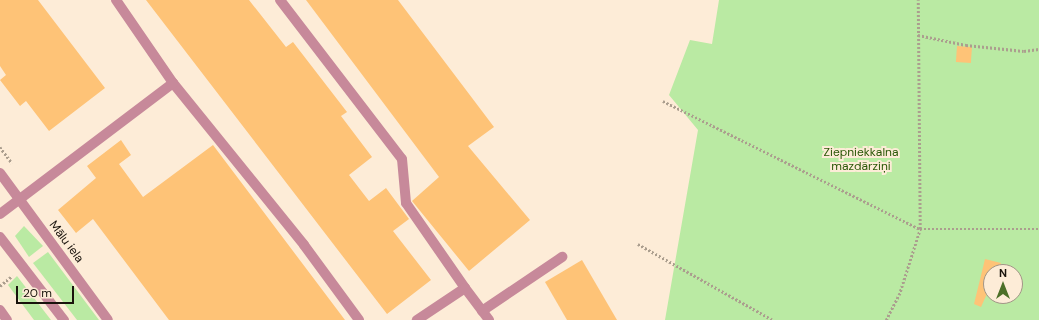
<!DOCTYPE html>
<html>
<head>
<meta charset="utf-8">
<style>
	body { margin:0 }
	#map { position:relative; width:1039px; height:320px; overflow:hidden; background:#fdecd7; font-family:"DM Sans",sans-serif }
	div>[style] { position:absolute }
	[style*='--x'] { left:calc(var(--x)*1px); top:calc(var(--y)*1px); width:calc(var(--w)*1px); rotate:calc(var(--a)*1deg) }
	.green>* { inset:0; background:#baeaa3 }
	.building>* { inset:0; background:#fec377; transform-origin:0 0 }
	.path>* { height:2.5px; margin-top:-1.25px; transform-origin:0; background:repeating-linear-gradient(90deg,#ab9e8e 0 2px,transparent 0 4px) }
	.minor>* { height:10px; margin:-5px; padding:0 5px; transform-origin:5px; border-radius:5px; background:#c7899a }
	span { translate:-50% -50%; white-space:nowrap; text-align:center; line-height:1.15; -webkit-text-stroke:4px #fdecd7; paint-order:stroke }
	.park-label { font-size:12px; color:#2a5707 }
	.street-label { font-size:12px; color:#19130c }
	.north { position:absolute; left:983px; top:264px; width:40px; height:40px; box-sizing:border-box; background:#fdecd7; border:1px solid #a29586; border-radius:50%; rotate:0deg; font-size:11px; font-weight:700; line-height:16px; text-align:center; color:#19130c }
	.north::after { content:''; display:block; margin:auto; width:14px; height:18px; background:#4c6f28; clip-path:polygon(50% 0,100% 100%,50% 72%,0 100%) }
	.scale { position:absolute; left:16px; top:286px; width:58px; height:18px; box-sizing:border-box; border:2px solid #19130c; border-top:0; padding-left:5px; font-size:12px; line-height:14px; white-space:nowrap; color:#19130c; -webkit-text-stroke:3px #fdecd7; paint-order:stroke }
</style>
</head>
<body>
<div id="map">
	<div class="green">
		<i style="clip-path:polygon(evenodd,719px 0,1039px 0,1039px 320px,665px 320px,698px 130px,669px 95px,690px 40px,712px 44px,719px 0,991px 272px,1015px 272px,1015px 296px,991px 296px,991px 272px)"></i>
		<i style="clip-path:polygon(24px 226px,43px 246px,29px 257px,15px 236px)"></i>
		<i style="clip-path:polygon(48px 252px,99px 320px,77px 320px,33px 263px)"></i>
		<i style="clip-path:polygon(17px 276px,51px 320px,34px 320px,8px 285px)"></i>
	</div>
	<div class="building">
		<i style="clip-path:polygon(0 0,38px 0,105px 88px,49px 131px,26px 101px,20px 106px,0 80px,6px 75px,0 66px)"></i>
		<i style="clip-path:polygon(146px 0,249px 0,286px 47px,293px 42px,347px 112px,341px 116px,372px 157px,349px 175px,369px 201px,386px 188px,409px 219px,393px 231px,431px 280px,387px 314px)"></i>
		<i style="clip-path:polygon(306px 0,398px 0,494px 127px,468px 146px,530px 220px,469px 271px,412px 201px,439px 177px)"></i>
		<i style="left:957px;top:46px;width:15px;height:16px;rotate:4deg"></i>
		<i style="clip-path:polygon(121px 140px,131px 155px,119px 164px,143px 197px,213px 145px,345px 320px,169px 320px,93px 219px,76px 233px,58px 210px,96px 178px,87px 166px)"></i>
		<i style="clip-path:polygon(985px 259px,1001px 263px,997px 272px,991px 272px,991px 285px,981px 307px,974px 304px)"></i>
		<i style="clip-path:polygon(582px 260px,617px 320px,567px 320px,545px 282px)"></i>
	</div>
	<div class="path">
		<i style="--x:918;--y:35;--w:49;--a:11.8"></i>
		<i style="--x:966;--y:45;--w:58;--a:5.9"></i>
		<i style="--x:1024;--y:51;--w:15;--a:-8"></i>
		<i style="--x:663;--y:101;--w:287;--a:26.5"></i>
		<i style="--x:920;--y:229;--w:119;--a:0"></i>
		<i style="--x:0;--y:147;--w:20;--a:53"></i>
		<i style="--x:638;--y:244;--w:155;--a:29.4"></i>
		<i style="--x:0;--y:286;--w:16;--a:-40"></i>
		<i style="--x:886;--y:320;--w:28;--a:-63"></i>
		<i style="--x:899;--y:295;--w:69;--a:-72.3"></i>
		<i style="--x:920;--y:229;--w:229;--a:-90.5"></i>
	</div>
	<div class="minor">
		<i style="--x:116;--y:0;--w:101;--a:55.5"></i>
		<i style="--x:173;--y:83;--w:208;--a:51"></i>
		<i style="--x:304;--y:245;--w:93;--a:53.7"></i>
		<i style="--x:280;--y:0;--w:200;--a:52.5"></i>
		<i style="--x:402;--y:159;--w:44;--a:84.8"></i>
		<i style="--x:406;--y:203;--w:103;--a:55.2"></i>
		<i style="--x:465;--y:288;--w:58;--a:146.3"></i>
		<i style="--x:0;--y:173;--w:182;--a:53.7"></i>
		<i style="--x:0;--y:214;--w:217;--a:-37.1"></i>
		<i style="--x:0;--y:237;--w:105;--a:52.4"></i>
		<i style="--x:465;--y:288;--w:40;--a:53"></i>
		<i style="--x:0;--y:310;--w:12;--a:55"></i>
		<i style="--x:482;--y:311;--w:97;--a:-34"></i>
	</div>
	<div class="park-label">
		<span style="left:861px;top:160px">Ziepniekkalna<br>mazdārziņi</span>
	</div>
	<div class="street-label">
		<span style="left:66px;top:242px;rotate:53deg">Mālu iela</span>
	</div>
	<div class="north">N</div>
	<div class="scale">20 m</div>
</div>
</body>
</html>
